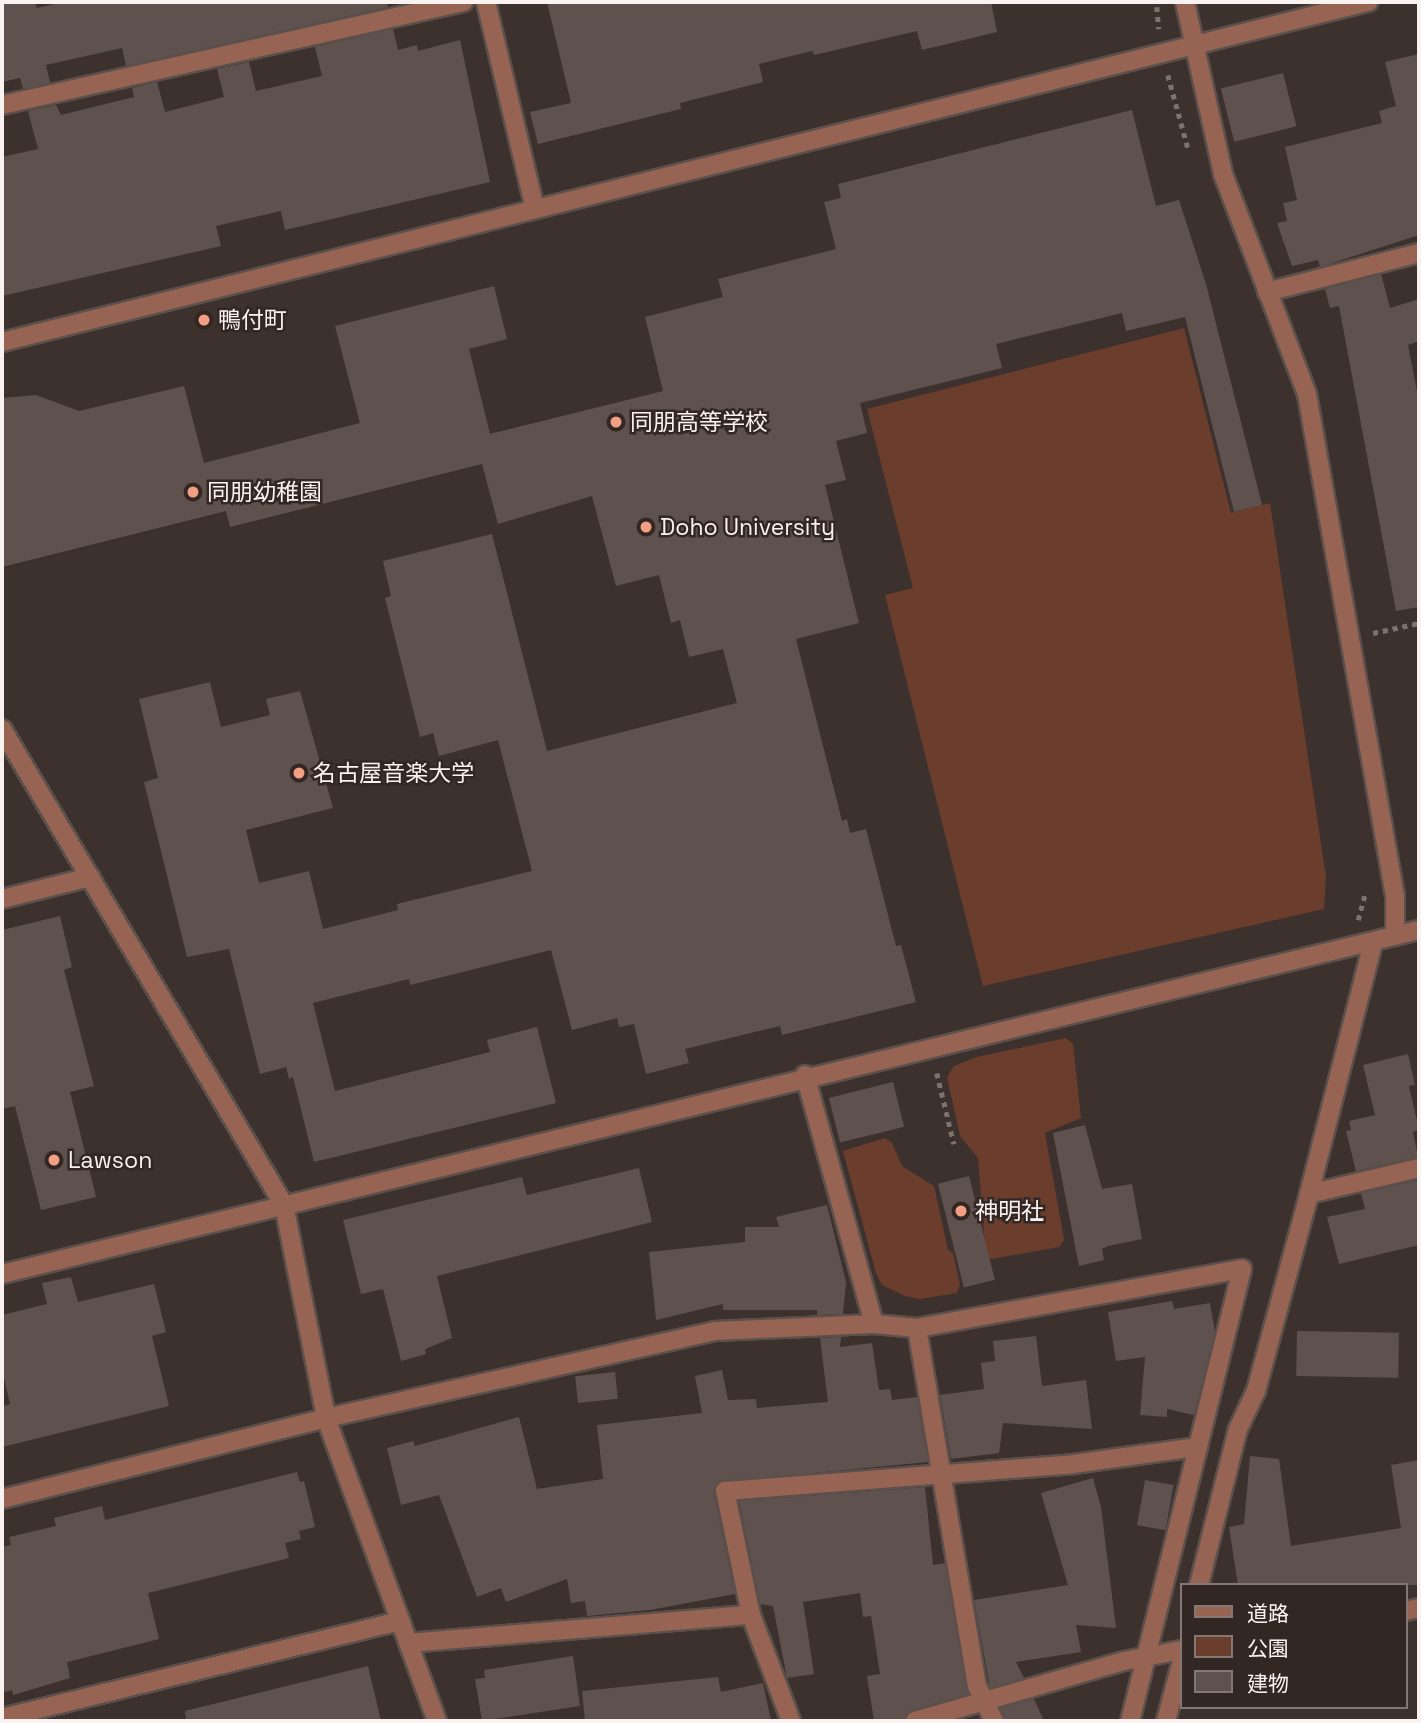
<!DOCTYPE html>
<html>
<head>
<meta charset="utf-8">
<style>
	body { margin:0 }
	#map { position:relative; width:1421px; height:1723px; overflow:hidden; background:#3d312d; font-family:"Space Grotesk","Noto Sans JP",sans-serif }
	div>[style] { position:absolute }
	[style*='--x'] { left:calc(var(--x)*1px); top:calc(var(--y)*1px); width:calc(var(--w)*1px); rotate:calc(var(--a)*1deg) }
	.green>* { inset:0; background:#6b3d2d }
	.building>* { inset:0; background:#5f524e; transform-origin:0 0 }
	.path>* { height:4.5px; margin-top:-2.25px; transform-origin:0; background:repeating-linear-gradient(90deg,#7c726e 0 5px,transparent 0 10px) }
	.roads { filter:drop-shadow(2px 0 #5b504c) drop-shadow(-2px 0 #5b504c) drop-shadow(0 2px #5b504c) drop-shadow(0 -2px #5b504c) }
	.service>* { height:18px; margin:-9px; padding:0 9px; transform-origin:9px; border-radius:9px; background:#976453 }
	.minor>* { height:18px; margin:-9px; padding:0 9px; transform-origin:9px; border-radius:9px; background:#976453 }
	.tertiary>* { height:18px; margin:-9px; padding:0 9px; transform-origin:9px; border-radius:9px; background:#976453 }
	.dots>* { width:19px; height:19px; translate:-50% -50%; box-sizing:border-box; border:4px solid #332724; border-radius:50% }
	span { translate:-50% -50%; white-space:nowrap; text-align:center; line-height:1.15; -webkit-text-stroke:5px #332724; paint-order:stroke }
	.poi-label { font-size:23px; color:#faf2f0 }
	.left { translate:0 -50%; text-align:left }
	.frame { position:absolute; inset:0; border:4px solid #faf2f0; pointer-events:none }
	.legend { position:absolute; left:1180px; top:1583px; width:228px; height:126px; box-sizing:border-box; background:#332724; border:2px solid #837876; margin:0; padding:9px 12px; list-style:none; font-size:21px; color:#faf2f0 }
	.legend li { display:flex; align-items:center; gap:14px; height:35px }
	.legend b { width:35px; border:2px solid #837876 }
</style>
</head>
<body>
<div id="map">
	<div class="green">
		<i style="clip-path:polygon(1184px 328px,1231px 513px,1270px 503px,1326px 877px,1324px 909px,983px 986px,885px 595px,913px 588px,867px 409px)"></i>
		<i style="clip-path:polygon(1066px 1038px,1073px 1044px,1081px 1118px,1045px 1133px,1064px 1240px,1059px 1247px,986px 1260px,978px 1158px,960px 1136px,947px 1077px,954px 1066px,977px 1057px)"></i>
		<i style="clip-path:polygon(885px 1138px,892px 1143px,902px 1166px,934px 1186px,948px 1250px,953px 1253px,960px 1285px,957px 1293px,920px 1299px,905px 1296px,882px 1285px,876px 1273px,843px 1151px)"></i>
	</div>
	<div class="building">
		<i style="clip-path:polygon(2px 2px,35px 2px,37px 8px,63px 2px,387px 2px,388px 7px,126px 66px,122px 48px,46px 65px,50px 83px,23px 89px,20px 78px,2px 82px)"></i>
		<i style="clip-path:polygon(547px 2px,991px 2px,997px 32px,922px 50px,917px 31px,814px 55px,812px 51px,759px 64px,763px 82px,680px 103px,681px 109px,538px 144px,530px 112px,571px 103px)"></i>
		<i style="clip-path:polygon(393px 29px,398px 50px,417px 45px,418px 51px,460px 40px,490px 182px,285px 230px,281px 211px,216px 226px,221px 246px,2px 296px,2px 157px,38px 149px,28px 111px,56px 105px,61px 115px,134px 97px,132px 88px,157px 82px,165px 112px,224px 97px,217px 69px,249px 62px,256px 91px,322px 76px,315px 47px)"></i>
		<i style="clip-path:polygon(1419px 54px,1419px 235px,1320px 267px,1318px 260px,1292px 266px,1277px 223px,1287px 221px,1283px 203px,1297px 200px,1285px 147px,1382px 123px,1379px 111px,1396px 106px,1385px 62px)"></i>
		<i style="left:1283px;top:73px;width:55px;height:64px;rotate:76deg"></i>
		<i style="clip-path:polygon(1132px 110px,1156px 206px,1179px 200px,1206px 284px,1262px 505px,1234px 512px,1185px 317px,1126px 331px,1122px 313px,996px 344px,1002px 368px,860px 403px,867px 433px,836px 441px,846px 480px,825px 485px,859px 623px,796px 639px,842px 821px,847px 819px,850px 833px,866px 829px,896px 946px,901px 945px,916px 1002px,782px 1035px,780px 1026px,685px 1049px,689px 1063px,646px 1074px,634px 1024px,619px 1027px,617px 1018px,572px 1030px,551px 950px,410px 985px,409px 979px,313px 1003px,335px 1091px,490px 1052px,487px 1040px,537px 1027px,556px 1103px,314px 1162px,293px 1077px,289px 1079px,286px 1067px,260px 1074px,229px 949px,187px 957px,144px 782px,158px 778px,139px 699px,210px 682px,221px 727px,270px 715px,266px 699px,300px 691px,333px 808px,246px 830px,259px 883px,309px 871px,323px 929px,398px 910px,397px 904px,532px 871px,498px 740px,439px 756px,433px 733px,420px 737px,385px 598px,391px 596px,383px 561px,492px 534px,547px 751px,737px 703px,723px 649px,689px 657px,680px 620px,671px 623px,659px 575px,616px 586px,592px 496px,498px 524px,482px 464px,230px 527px,226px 511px,2px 567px,2px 398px,36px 395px,79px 411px,184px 386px,204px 463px,360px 423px,335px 326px,494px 286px,507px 339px,469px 349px,490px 434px,663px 391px,645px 317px,723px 297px,718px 279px,836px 249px,824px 202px,841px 198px,838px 184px)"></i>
		<i style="clip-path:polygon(1381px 274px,1390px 308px,1419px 299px,1419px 341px,1408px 345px,1419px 402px,1419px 607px,1396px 611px,1339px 306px,1330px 308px,1325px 289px)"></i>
		<i style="clip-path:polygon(60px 916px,72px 967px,64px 970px,94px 1086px,70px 1092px,96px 1197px,41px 1210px,15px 1106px,2px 1109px,2px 930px)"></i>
		<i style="clip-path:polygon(1408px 1054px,1415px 1085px,1409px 1086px,1419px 1130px,1413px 1132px,1418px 1157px,1356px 1171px,1346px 1131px,1351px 1130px,1349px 1121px,1375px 1115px,1363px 1065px)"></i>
		<i style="left:893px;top:1082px;width:46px;height:66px;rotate:76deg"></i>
		<i style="clip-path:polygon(1085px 1125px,1102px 1189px,1132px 1184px,1142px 1239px,1108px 1246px,1102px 1249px,1104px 1260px,1079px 1266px,1053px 1133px)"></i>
		<i style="clip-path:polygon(639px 1168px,652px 1222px,437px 1276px,452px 1338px,425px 1349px,426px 1354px,401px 1361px,383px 1289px,361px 1294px,343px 1220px,522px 1177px,527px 1195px)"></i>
		<i style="left:969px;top:1176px;width:107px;height:32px;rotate:76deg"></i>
		<i style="clip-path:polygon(1419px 1180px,1419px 1245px,1339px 1264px,1327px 1217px,1365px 1209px,1361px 1193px)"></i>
		<i style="clip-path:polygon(827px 1205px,846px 1282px,843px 1314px,817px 1315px,817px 1310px,723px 1310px,723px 1304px,656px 1320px,649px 1252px,745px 1242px,745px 1227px,779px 1227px,776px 1217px)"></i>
		<i style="clip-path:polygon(71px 1277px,78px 1302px,154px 1284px,166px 1332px,152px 1336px,169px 1406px,2px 1447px,2px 1407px,10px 1404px,2px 1370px,2px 1315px,47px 1304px,42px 1283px)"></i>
		<i style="clip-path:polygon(1172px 1301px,1174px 1309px,1210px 1303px,1215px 1332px,1194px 1415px,1167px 1409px,1167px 1417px,1140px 1415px,1145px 1357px,1116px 1361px,1108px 1312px)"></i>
		<i style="left:1297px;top:1331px;width:102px;height:45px;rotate:1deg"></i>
		<i style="clip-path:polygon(1036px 1336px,1042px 1386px,1086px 1380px,1092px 1429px,1003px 1423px,999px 1453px,951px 1459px,940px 1395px,984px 1389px,981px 1363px,995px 1361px,993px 1341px)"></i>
		<i style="clip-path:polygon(841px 1337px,840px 1347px,872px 1343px,879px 1390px,890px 1389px,892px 1400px,917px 1397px,928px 1462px,719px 1482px,714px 1493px,735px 1594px,650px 1610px,587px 1616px,585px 1601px,571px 1603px,567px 1579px,506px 1602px,501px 1588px,477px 1597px,439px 1495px,401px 1505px,387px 1448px,413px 1441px,415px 1446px,519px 1417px,537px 1489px,603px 1479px,597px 1425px,702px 1413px,695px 1376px,722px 1370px,728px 1400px,756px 1399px,757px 1408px,828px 1402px,820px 1338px)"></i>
		<i style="left:615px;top:1372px;width:27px;height:40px;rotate:84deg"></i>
		<i style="clip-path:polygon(1250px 1456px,1279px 1459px,1291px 1546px,1401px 1528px,1391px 1465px,1419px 1460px,1419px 1585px,1238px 1585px,1229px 1527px,1244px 1524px)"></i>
		<i style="clip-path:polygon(297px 1472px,300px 1482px,304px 1481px,315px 1527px,299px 1531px,301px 1539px,285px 1543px,289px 1558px,148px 1593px,159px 1639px,67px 1662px,70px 1678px,13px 1695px,12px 1690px,2px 1693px,2px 1547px,11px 1545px,9px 1537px,56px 1526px,54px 1518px,102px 1506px,105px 1520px)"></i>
		<i style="clip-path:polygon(1093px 1478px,1101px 1507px,1116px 1628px,1076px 1625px,1081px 1652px,1016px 1662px,1024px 1678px,990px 1688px,974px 1600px,1068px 1585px,1041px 1493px)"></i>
		<i style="left:1145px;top:1480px;width:29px;height:46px;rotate:10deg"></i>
		<i style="clip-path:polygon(925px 1487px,933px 1565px,945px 1563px,968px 1694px,912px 1710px,904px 1721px,874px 1721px,867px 1676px,880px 1674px,871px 1616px,863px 1617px,860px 1593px,803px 1602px,814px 1674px,787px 1678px,773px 1606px,760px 1604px,739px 1501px)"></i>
		<i style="clip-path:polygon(573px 1656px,580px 1706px,482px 1721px,475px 1679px,485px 1678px,484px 1670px)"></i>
		<i style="clip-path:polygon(368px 1666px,381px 1721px,186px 1721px,185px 1711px)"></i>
		<i style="clip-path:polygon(718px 1677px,721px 1692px,763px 1683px,771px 1721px,585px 1721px,582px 1691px)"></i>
		<i style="clip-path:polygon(1034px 1699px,1044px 1721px,1005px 1721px,1000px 1708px)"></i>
	</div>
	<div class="path">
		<i style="--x:1157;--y:7;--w:22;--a:85"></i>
		<i style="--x:1168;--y:75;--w:76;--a:74.7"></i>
		<i style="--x:1373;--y:633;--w:47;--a:-12.3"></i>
		<i style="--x:1358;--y:920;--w:30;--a:-75"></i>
		<i style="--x:937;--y:1073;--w:73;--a:76.5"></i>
	</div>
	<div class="roads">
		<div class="service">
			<i style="--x:917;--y:1328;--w:363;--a:80.5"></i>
			<i style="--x:977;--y:1686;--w:39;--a:64"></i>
			<i style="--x:408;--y:1643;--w:344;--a:-4.7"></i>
			<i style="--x:791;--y:1721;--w:113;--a:-110.7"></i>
			<i style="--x:751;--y:1615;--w:127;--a:-101.8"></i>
			<i style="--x:725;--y:1491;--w:342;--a:-4.4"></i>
			<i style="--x:1066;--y:1465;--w:133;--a:-7.8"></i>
		</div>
		<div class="minor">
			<i style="--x:486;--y:2;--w:213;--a:76.7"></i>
			<i style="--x:1185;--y:2;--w:176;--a:77.5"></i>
			<i style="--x:1223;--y:174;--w:235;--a:69.1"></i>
			<i style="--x:1307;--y:394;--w:510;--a:80.06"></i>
			<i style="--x:1395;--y:896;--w:40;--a:90"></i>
			<i style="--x:2;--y:105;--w:473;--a:-12.6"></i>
			<i style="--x:1267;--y:292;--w:157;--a:-14.4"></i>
			<i style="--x:2;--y:899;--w:91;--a:-14"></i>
			<i style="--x:805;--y:1075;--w:258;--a:74.5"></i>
			<i style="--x:1309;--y:1194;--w:113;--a:-13.3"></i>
			<i style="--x:2;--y:1274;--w:1458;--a:-13.65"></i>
			<i style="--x:2;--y:1499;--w:334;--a:-14"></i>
			<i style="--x:326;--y:1418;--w:399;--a:-12.6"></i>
			<i style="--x:715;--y:1331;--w:159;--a:-2.5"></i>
			<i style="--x:874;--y:1324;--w:43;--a:5.3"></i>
			<i style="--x:917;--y:1328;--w:330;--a:-10.3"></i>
			<i style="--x:1242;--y:1269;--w:466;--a:103.9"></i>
			<i style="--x:1199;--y:1585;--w:161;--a:-76"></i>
			<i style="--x:1238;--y:1429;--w:42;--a:-64.7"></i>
			<i style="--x:1256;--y:1391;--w:204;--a:-74.9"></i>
			<i style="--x:1309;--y:1194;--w:260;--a:-75.7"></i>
			<i style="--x:1405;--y:1611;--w:14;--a:-12"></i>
			<i style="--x:2;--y:1718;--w:410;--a:-13.7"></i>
			<i style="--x:915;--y:1721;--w:217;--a:-16"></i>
			<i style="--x:1124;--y:1661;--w:58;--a:-10.9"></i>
			<i style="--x:1166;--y:1721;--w:59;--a:-75.3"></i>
		</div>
		<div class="tertiary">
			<i style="--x:2;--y:342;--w:1408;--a:-13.98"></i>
			<i style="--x:2;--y:729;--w:553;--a:59.36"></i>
			<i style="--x:284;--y:1205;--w:217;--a:78.8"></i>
			<i style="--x:326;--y:1418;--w:323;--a:69.9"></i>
		</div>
	</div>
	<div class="dots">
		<i style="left:204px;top:320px;background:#f39f83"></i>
		<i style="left:616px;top:422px;background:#f39f83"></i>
		<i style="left:193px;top:492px;background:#f39f83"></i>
		<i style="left:646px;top:527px;background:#f39f83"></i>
		<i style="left:299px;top:773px;background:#f39f83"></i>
		<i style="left:54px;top:1160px;background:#f39f83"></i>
		<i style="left:961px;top:1211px;background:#f39f83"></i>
	</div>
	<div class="poi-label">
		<span class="left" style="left:218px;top:320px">鴨付町</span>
		<span class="left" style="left:630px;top:422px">同朋高等学校</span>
		<span class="left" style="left:207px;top:492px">同朋幼稚園</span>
		<span class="left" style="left:660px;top:527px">Doho University</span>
		<span class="left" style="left:313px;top:773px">名古屋音楽大学</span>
		<span class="left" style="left:68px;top:1160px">Lawson</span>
		<span class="left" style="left:975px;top:1211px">神明社</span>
	</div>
	<div class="frame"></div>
	<ul class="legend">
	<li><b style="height:9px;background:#976453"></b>道路</li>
	<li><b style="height:19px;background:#6b3d2d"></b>公園</li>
	<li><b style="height:19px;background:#5f524e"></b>建物</li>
	</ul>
</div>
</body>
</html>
